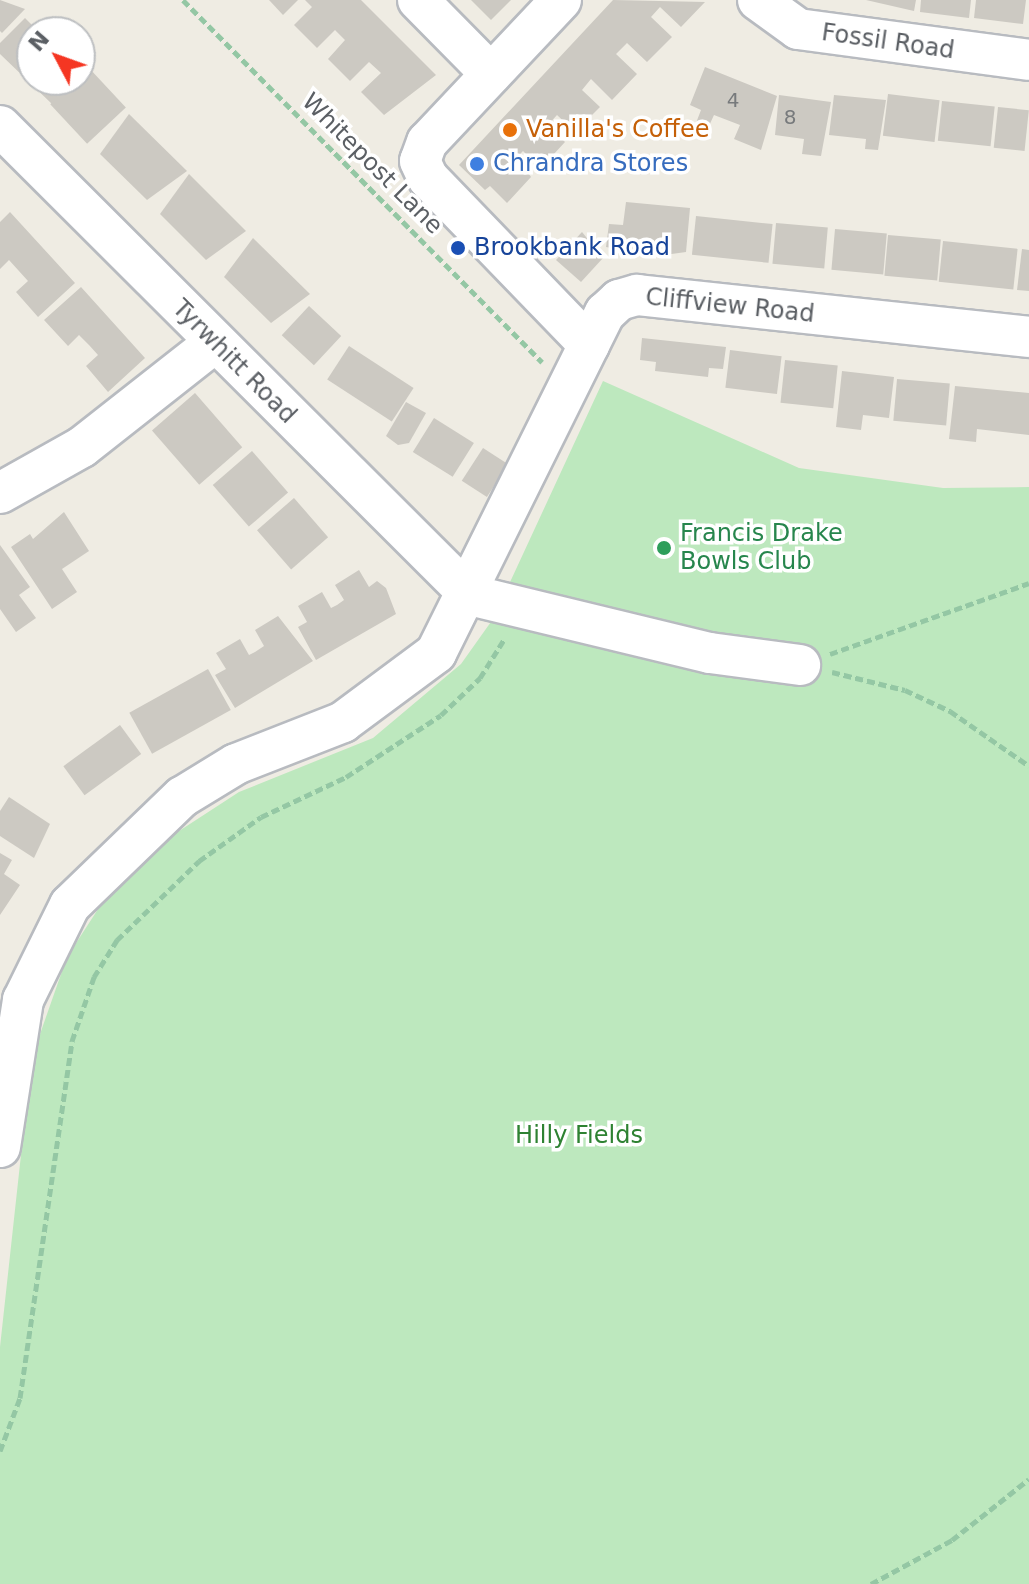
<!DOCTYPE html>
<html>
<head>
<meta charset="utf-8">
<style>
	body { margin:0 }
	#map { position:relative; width:1029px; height:1584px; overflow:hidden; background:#efece3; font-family:"DejaVu Sans",sans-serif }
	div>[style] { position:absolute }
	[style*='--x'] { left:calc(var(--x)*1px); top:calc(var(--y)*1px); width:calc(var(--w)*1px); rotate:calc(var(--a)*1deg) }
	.green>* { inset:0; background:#bde8be }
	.building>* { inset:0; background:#ccc9c2; transform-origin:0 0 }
	.path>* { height:5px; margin-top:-2.5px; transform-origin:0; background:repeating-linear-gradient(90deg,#94c7a4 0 8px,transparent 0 12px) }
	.roads { filter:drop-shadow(2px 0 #b8bbc0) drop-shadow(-2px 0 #b8bbc0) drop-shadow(0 2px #b8bbc0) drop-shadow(0 -2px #b8bbc0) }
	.minor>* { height:40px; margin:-20px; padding:0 20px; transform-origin:20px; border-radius:20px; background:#fff }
	.dots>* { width:22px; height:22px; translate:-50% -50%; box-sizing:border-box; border:4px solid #fff; border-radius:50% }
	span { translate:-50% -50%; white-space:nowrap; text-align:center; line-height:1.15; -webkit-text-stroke:7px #fff; paint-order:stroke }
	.number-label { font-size:20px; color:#777a7c }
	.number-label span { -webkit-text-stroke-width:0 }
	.street-label { font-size:24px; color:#5b5f64 }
	.food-label { font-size:24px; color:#c56008 }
	.left { translate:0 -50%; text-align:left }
	.shop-label { font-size:24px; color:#366cbe }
	.transit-label { font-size:24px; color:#164399 }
	.leisure-label { font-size:24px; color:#27864d }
	.park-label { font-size:24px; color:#2e8232 }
	.north { position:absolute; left:16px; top:16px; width:80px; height:80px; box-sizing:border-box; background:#fff; border:2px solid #bdbfc1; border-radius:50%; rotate:311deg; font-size:22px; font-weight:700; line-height:32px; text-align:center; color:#5b5f64 }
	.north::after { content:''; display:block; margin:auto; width:28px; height:36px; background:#f53622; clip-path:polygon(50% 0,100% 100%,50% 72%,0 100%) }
</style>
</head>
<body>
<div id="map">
	<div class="green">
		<i style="clip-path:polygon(603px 381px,799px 468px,943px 488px,1029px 487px,1029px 1584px,0 1584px,0 1347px,26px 1109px,39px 1037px,67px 957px,102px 903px,176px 833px,239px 792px,373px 738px,461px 664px,493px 619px)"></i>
	</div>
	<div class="building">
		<i style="clip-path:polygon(0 0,25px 9px,2px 33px,0 31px)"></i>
		<i style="clip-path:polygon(269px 0,298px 0,283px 15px)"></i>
		<i style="clip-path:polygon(305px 0,361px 0,436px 75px,384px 115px,361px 92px,381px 73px,369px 62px,350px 81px,328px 59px,345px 40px,335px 30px,317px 48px,294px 25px,312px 7px)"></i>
		<i style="clip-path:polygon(471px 0,511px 0,491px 20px)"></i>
		<i style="clip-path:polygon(613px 0,705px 2px,681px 27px,660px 7px,651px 17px,672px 37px,647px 62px,627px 43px,616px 54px,637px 74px,612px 100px,591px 79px,582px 90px,600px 107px,575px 132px,557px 115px,548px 125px,565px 142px,553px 155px,540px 168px,523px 151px,517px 157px,531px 177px,507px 203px,490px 186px,485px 190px,459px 165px)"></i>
		<i style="clip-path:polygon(866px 0,916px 0,914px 11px)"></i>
		<i style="clip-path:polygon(921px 0,971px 0,969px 18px,920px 12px)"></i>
		<i style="clip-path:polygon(976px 0,1026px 0,1023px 24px,974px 18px)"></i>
		<i style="clip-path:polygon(25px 18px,39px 32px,32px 32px,32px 80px,75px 80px,52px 104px,0 54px,0 43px)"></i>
		<i style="clip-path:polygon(705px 67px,777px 96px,761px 150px,734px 139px,740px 125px,714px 115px,708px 128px,696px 123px,701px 110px,690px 105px)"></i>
		<i style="left:89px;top:68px;width:54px;height:53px;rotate:47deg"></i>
		<i style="left:888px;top:94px;width:52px;height:42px;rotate:7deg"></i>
		<i style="clip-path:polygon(779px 95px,831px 102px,821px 156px,802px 154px,804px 139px,775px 135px)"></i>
		<i style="clip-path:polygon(834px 95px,886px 100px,878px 150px,865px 149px,866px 139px,829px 135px)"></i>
		<i style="left:942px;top:101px;width:53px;height:40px;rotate:6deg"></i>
		<i style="left:998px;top:107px;width:31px;height:41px;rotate:6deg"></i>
		<i style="clip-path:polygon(129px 114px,187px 171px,147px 200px,100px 154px)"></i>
		<i style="clip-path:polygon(189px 174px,246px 231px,206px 260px,160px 214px)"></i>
		<i style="clip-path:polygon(626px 202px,690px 208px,686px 252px,657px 256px,606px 247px,609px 224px,623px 225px)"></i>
		<i style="clip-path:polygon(10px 212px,75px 283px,38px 317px,16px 292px,28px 281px,9px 260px,0 269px,0 222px)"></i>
		<i style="left:696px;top:216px;width:77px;height:39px;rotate:6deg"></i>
		<i style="left:776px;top:223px;width:52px;height:41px;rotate:5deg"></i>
		<i style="left:835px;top:229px;width:52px;height:41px;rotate:5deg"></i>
		<i style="clip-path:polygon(582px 232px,603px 258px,581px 282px,556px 260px)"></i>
		<i style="left:888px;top:235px;width:53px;height:41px;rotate:5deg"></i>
		<i style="clip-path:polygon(253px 238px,310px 294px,271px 323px,224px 277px)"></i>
		<i style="left:943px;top:241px;width:75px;height:41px;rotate:6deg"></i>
		<i style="clip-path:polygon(1022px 249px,1029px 250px,1029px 291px,1017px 290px)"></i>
		<i style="clip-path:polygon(81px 287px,145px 358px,108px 392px,86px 366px,98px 355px,89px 345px,79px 335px,68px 346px,44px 320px)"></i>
		<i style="left:309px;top:306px;width:44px;height:40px;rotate:43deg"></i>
		<i style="clip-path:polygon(642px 338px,726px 347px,723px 369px,709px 368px,708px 377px,655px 371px,656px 362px,640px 360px)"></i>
		<i style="left:349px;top:346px;width:77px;height:40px;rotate:33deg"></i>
		<i style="left:730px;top:350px;width:52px;height:38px;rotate:7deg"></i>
		<i style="left:785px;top:360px;width:53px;height:43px;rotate:6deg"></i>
		<i style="clip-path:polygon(842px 371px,894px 377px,889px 418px,863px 415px,861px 430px,836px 427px)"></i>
		<i style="left:897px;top:379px;width:53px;height:42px;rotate:5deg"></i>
		<i style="clip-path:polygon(955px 386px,1029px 393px,1029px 435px,977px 429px,976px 442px,949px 439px)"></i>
		<i style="left:195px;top:393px;width:72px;height:57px;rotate:49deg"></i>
		<i style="clip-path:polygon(406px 402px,426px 413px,409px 443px,398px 445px,386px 436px)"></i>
		<i style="left:434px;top:418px;width:47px;height:40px;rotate:32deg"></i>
		<i style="left:483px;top:448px;width:30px;height:39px;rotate:33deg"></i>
		<i style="left:252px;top:451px;width:55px;height:52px;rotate:49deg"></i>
		<i style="left:294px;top:498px;width:52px;height:49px;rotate:49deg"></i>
		<i style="clip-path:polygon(64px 512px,89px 551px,62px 569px,77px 592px,52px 609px,11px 547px,30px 534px,33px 539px)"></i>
		<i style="clip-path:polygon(0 545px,30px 587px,19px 595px,36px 618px,16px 632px,0 609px)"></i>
		<i style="clip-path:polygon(359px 570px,369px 587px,377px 581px,386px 588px,396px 614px,316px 660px,298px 627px,307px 622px,298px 606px,322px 592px,331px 608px,337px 605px,344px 600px,335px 585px)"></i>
		<i style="clip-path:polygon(278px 616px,313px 661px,235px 708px,215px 675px,226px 669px,216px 653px,240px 639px,249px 655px,255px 652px,264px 646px,255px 630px)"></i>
		<i style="left:208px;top:669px;width:47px;height:90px;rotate:61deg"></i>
		<i style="left:120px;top:725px;width:36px;height:70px;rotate:54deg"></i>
		<i style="clip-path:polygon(9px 797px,50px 824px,34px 858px,0 836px,0 811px)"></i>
		<i style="clip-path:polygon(0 853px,12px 860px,4px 874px,20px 885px,0 915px)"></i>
	</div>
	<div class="path">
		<i style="--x:183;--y:0;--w:510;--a:45.24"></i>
		<i style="--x:830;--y:654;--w:211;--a:-19.6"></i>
		<i style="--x:832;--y:672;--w:75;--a:13.9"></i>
		<i style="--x:905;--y:690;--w:50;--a:25"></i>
		<i style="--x:950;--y:711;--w:96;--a:34.8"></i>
		<i style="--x:0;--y:1451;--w:57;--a:-69.3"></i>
		<i style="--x:20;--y:1398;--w:361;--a:-81.7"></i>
		<i style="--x:72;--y:1041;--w:68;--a:-71"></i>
		<i style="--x:94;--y:977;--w:44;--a:-58.1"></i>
		<i style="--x:117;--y:940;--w:114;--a:-43.9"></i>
		<i style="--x:199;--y:861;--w:76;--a:-35.4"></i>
		<i style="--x:261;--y:817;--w:94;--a:-25.2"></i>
		<i style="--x:346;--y:777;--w:113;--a:-33.1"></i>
		<i style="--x:441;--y:715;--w:54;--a:-43.5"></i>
		<i style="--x:480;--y:678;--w:47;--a:-58"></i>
		<i style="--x:871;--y:1584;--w:92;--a:-28.5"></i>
		<i style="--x:952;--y:1540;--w:98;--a:-38.4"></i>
	</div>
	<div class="roads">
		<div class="minor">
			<i style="--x:418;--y:0;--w:104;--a:45.4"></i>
			<i style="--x:561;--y:0;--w:195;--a:133.3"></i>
			<i style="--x:427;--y:142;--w:20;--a:110"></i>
			<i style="--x:420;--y:161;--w:19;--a:65"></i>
			<i style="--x:428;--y:178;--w:232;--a:46"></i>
			<i style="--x:758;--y:0;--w:49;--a:35.9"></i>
			<i style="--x:798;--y:29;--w:233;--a:7.6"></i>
			<i style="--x:0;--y:126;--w:664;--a:44.94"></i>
			<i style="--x:0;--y:493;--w:94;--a:-29.3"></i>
			<i style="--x:82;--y:447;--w:168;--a:-38.2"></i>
			<i style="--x:470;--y:595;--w:247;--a:13.6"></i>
			<i style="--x:710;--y:653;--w:91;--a:7.6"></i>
			<i style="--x:0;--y:1147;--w:149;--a:-81.1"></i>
			<i style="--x:23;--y:1000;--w:106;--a:-63.7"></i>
			<i style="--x:70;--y:905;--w:156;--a:-44"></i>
			<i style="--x:182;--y:797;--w:63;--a:-31.4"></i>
			<i style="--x:236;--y:764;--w:115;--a:-21.4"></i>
			<i style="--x:343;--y:722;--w:116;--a:-36.6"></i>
			<i style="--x:436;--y:653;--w:380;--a:-63.6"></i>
			<i style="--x:605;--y:313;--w:19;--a:-43"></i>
			<i style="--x:619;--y:300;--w:19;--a:-16"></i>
			<i style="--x:637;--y:295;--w:394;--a:6.1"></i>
		</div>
	</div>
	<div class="dots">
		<i style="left:510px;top:130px;background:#e8710a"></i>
		<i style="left:477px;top:164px;background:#3f7fe0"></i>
		<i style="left:458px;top:248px;background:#1a4fb4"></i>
		<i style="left:664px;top:548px;background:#2e9e5b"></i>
	</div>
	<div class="number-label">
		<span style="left:733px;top:100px">4</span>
		<span style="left:790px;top:117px">8</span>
	</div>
	<div class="street-label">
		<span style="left:888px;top:42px;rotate:8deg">Fossil Road</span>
		<span style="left:372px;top:164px;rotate:45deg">Whitepost Lane</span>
		<span style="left:730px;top:306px;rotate:6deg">Cliffview Road</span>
		<span style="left:234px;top:362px;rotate:45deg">Tyrwhitt Road</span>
	</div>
	<div class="food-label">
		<span class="left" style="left:526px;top:130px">Vanilla's Coffee</span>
	</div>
	<div class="shop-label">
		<span class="left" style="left:493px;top:164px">Chrandra Stores</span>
	</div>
	<div class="transit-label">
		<span class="left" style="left:474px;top:248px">Brookbank Road</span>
	</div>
	<div class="leisure-label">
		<span class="left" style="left:680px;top:548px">Francis Drake<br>Bowls Club</span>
	</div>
	<div class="park-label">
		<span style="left:579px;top:1136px">Hilly Fields</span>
	</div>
	<div class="north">N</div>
</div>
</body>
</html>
